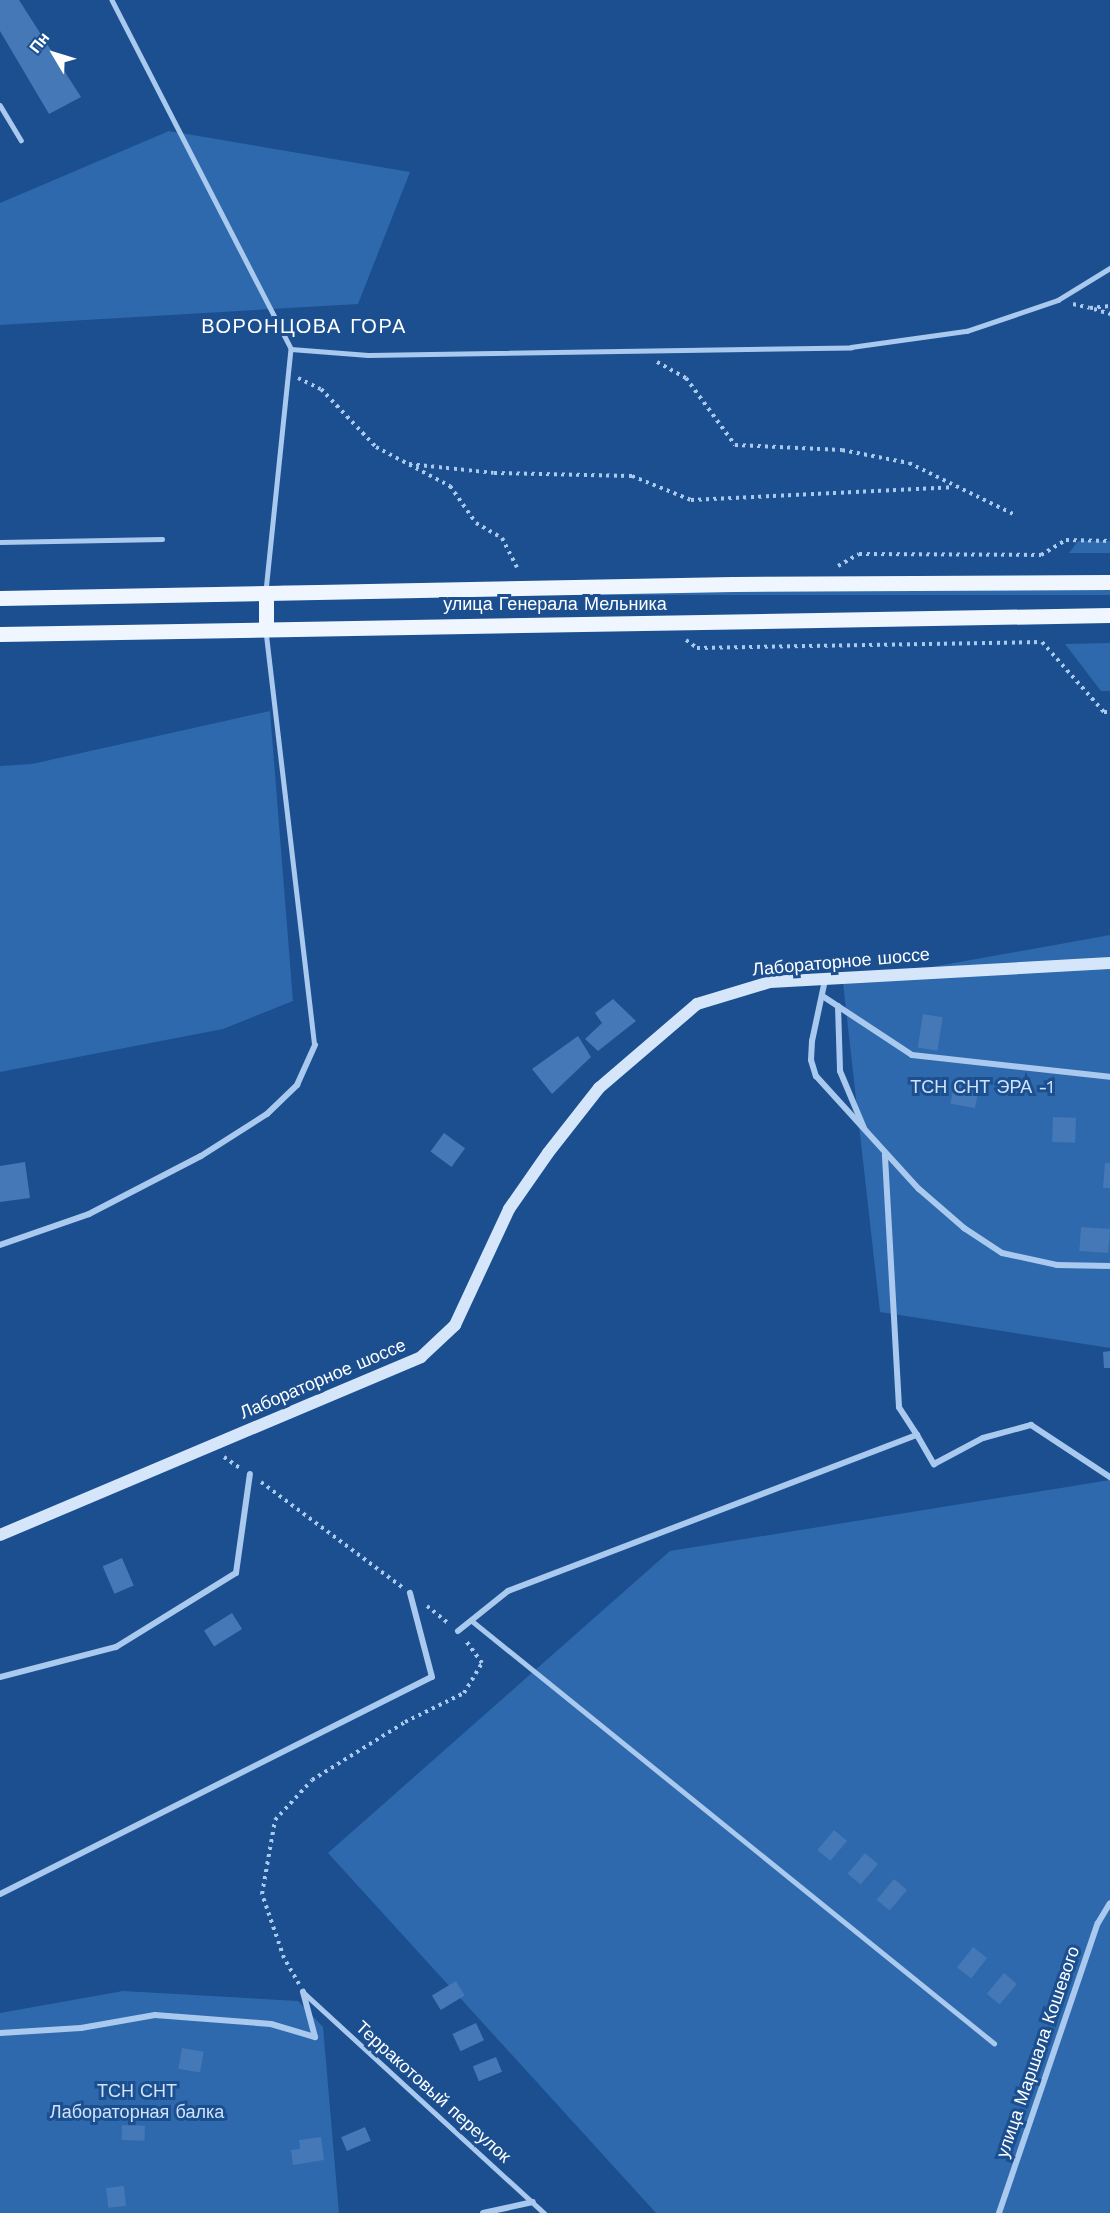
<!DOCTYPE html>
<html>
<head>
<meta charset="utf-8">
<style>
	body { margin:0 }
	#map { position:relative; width:1110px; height:2213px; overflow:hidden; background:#1b4f8f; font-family:"Work Sans",sans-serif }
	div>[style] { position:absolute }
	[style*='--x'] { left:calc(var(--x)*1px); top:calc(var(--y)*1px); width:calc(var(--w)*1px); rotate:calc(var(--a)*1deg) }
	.green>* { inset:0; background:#2e69ad; transform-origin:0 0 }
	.building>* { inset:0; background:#4478b7; transform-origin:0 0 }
	.path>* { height:4px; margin-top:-2px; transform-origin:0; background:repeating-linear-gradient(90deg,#a9c9ee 0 3px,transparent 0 7.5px) }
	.service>* { height:4.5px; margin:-2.25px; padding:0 2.25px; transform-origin:2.25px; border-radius:2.25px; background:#a9c9ee }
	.minor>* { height:6px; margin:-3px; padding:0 3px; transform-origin:3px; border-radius:3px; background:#a9c9ee }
	.secondary>* { height:12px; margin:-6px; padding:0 6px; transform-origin:6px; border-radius:6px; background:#d6e6fa }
	.primary>* { height:15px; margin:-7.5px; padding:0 7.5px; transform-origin:7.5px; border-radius:7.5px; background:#f0f6ff }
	span { translate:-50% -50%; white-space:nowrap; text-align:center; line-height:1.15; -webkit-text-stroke:6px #1b4f8f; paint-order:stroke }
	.street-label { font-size:18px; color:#fff }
	.park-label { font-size:18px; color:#cfe3fa }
	.neighbourhood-label { font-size:20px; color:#fff; letter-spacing:1.5px }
	.north { position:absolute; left:24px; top:24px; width:60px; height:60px; -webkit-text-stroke:4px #1b4f8f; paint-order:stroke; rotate:308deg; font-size:16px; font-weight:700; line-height:24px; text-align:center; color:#fff }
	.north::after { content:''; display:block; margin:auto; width:21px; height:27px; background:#fff; clip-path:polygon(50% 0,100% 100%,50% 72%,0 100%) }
</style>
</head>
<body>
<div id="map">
	<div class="green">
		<i style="clip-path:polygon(169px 131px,410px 172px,358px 304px,0 325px,0 203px)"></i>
		<i style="clip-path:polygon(1078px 541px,1110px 541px,1110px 553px,1069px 553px)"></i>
		<i style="left:1110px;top:585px;width:10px;height:829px;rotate:90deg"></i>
		<i style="clip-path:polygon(1110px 643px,1110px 691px,1101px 691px,1065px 644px)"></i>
		<i style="clip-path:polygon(270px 711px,293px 1001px,223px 1029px,0 1072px,0 766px,32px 764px)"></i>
		<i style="clip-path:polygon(1110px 935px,1110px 1348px,880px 1312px,843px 983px)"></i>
		<i style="clip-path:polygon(1110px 1480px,1110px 2213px,656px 2213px,328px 1853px,670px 1551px)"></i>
		<i style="clip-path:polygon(123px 1991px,298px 2001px,323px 2027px,339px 2213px,0 2213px,0 2013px)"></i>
	</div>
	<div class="building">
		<i style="clip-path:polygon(0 0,19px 0,81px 97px,49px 114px,0 31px)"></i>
		<i style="clip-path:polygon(613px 999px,636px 1021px,598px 1051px,585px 1039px,602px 1023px,595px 1013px)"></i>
		<i style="left:923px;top:1014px;width:20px;height:34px;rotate:9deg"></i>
		<i style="clip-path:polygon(578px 1036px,591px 1057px,552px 1094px,532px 1069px)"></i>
		<i style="left:955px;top:1080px;width:25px;height:24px;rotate:11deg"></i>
		<i style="left:1053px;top:1117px;width:23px;height:25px;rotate:2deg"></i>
		<i style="left:444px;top:1133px;width:26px;height:23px;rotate:36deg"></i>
		<i style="clip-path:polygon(25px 1162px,30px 1198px,0 1202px,0 1166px)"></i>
		<i style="clip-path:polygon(1105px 1163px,1110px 1163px,1110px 1188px,1103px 1188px)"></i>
		<i style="left:1081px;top:1227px;width:29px;height:24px;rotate:4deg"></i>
		<i style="clip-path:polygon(1110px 1351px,1110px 1368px,1104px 1368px,1103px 1352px)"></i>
		<i style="left:122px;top:1558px;width:30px;height:21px;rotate:67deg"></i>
		<i style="left:232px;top:1613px;width:19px;height:33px;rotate:58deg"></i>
		<i style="left:834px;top:1830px;width:17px;height:26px;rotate:40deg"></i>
		<i style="left:865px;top:1853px;width:17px;height:27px;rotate:40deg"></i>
		<i style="left:894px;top:1879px;width:17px;height:27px;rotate:40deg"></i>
		<i style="left:973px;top:1947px;width:18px;height:26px;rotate:38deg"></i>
		<i style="left:1004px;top:1973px;width:17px;height:27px;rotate:40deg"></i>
		<i style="left:456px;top:1981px;width:17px;height:28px;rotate:59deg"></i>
		<i style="left:476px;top:2023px;width:19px;height:26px;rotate:65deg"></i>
		<i style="left:182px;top:2048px;width:22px;height:21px;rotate:10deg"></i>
		<i style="left:496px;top:2057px;width:16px;height:25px;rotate:68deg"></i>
		<i style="left:122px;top:2125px;width:23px;height:15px;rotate:2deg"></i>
		<i style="left:365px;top:2127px;width:15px;height:26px;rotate:67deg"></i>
		<i style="clip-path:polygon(321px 2137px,324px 2160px,293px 2165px,291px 2150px,300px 2149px,299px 2140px)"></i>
		<i style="left:124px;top:2186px;width:20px;height:18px;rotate:84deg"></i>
	</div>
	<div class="path">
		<i style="--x:1073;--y:304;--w:17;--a:13"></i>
		<i style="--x:1090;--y:308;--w:20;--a:-6"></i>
		<i style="--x:1094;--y:309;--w:17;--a:17"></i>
		<i style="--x:657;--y:362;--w:33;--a:29"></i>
		<i style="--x:686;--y:378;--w:83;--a:53.8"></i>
		<i style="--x:735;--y:445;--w:107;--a:2.7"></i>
		<i style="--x:842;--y:450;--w:68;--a:11"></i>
		<i style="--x:909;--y:463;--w:116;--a:26.1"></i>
		<i style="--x:298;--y:378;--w:25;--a:26"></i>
		<i style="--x:321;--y:389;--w:80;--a:46.5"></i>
		<i style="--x:376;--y:447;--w:84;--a:27.8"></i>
		<i style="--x:450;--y:486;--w:45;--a:54.9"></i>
		<i style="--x:476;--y:523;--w:30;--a:30"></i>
		<i style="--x:502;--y:538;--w:33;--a:63"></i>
		<i style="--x:409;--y:464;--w:85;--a:6"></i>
		<i style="--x:494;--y:473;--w:138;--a:1.2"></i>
		<i style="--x:632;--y:476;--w:64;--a:22.1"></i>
		<i style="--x:691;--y:500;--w:262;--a:-2.8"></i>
		<i style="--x:838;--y:566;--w:24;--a:-30"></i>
		<i style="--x:859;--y:554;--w:182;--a:0.3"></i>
		<i style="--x:1041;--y:555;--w:29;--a:-31"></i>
		<i style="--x:1066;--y:540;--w:44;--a:1.3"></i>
		<i style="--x:686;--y:640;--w:14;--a:36"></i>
		<i style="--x:697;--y:648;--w:345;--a:-1"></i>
		<i style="--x:1042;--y:642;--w:94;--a:48.5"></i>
		<i style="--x:1104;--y:712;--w:6;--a:0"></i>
		<i style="--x:224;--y:1457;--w:19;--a:35"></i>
		<i style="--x:261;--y:1482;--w:176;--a:36.7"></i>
		<i style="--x:427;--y:1606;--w:28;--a:39"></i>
		<i style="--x:299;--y:1984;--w:30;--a:-120"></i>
		<i style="--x:284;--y:1958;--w:68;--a:-109"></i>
		<i style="--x:262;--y:1894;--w:75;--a:-80"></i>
		<i style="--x:275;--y:1820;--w:54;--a:-47.2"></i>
		<i style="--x:312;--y:1780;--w:110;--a:-31.9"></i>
		<i style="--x:405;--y:1722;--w:66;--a:-26.2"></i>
		<i style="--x:464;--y:1693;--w:35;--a:-59"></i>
		<i style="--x:482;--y:1663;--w:29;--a:-126"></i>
	</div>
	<div class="service">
		<i style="--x:112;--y:0;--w:392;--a:62.8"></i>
		<i style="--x:291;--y:349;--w:242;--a:95.9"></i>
		<i style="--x:0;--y:105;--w:41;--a:59"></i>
		<i style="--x:291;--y:349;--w:77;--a:4.5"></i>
		<i style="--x:368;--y:355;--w:483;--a:-0.9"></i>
		<i style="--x:851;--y:347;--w:117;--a:-7.9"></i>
		<i style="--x:967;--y:331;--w:96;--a:-18.8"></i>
		<i style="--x:1058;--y:300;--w:61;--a:-31.6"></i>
		<i style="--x:0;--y:542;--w:162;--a:-1.1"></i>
		<i style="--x:266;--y:631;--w:417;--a:83.3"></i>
		<i style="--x:471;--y:1620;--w:673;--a:38.97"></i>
		<i style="--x:303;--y:1992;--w:327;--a:42.5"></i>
	</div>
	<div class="minor">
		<i style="--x:825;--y:980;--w:62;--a:102"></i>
		<i style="--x:812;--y:1041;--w:19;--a:93"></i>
		<i style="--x:811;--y:1060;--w:17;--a:73"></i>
		<i style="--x:816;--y:1076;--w:153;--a:47.7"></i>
		<i style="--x:919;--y:1189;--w:60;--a:40.9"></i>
		<i style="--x:964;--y:1228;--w:45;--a:33.3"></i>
		<i style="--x:1002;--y:1253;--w:56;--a:12.3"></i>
		<i style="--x:1057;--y:1265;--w:53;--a:1.1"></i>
		<i style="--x:824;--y:997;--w:105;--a:33.4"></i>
		<i style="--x:912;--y:1055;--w:199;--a:6.3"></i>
		<i style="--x:838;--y:1006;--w:65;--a:88.2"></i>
		<i style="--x:840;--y:1071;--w:62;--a:67.2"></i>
		<i style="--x:0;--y:1245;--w:94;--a:-19.2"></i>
		<i style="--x:89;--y:1214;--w:126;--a:-27.4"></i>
		<i style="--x:201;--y:1156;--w:78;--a:-32.5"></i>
		<i style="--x:267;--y:1114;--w:42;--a:-44"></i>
		<i style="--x:297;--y:1085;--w:44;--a:-65.8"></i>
		<i style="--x:917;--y:1435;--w:34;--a:60"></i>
		<i style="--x:934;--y:1464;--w:55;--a:-28"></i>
		<i style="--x:983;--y:1438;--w:50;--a:-15.2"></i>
		<i style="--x:1031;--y:1425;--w:95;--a:33.4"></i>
		<i style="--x:458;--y:1631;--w:64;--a:-38.7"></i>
		<i style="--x:508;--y:1591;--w:438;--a:-20.9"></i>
		<i style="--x:917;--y:1435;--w:33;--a:-123"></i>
		<i style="--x:899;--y:1407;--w:253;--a:-93.2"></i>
		<i style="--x:0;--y:1677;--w:120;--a:-14.5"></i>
		<i style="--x:116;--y:1647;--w:141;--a:-31.7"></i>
		<i style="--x:236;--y:1573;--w:100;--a:-82"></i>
		<i style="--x:0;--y:1894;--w:483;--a:-26.7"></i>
		<i style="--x:432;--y:1677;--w:87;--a:-104.7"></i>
		<i style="--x:0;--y:2033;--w:81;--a:-3.5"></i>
		<i style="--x:81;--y:2028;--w:75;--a:-10"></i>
		<i style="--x:155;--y:2015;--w:116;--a:4.4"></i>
		<i style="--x:271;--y:2024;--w:46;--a:16.5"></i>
		<i style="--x:315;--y:2037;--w:47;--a:-104.9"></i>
		<i style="--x:483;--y:2213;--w:51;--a:-12.4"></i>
		<i style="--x:999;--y:2213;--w:306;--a:-71.2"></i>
		<i style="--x:1098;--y:1923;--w:23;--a:-59"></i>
	</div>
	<div class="secondary">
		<i style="--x:0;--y:1535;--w:457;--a:-22.9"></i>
		<i style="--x:421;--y:1357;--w:47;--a:-43.3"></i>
		<i style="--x:455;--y:1325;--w:128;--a:-65"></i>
		<i style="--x:509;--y:1209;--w:68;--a:-55.1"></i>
		<i style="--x:548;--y:1153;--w:83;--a:-51.9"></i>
		<i style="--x:599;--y:1088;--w:129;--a:-40.6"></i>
		<i style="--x:697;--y:1004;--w:76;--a:-16.8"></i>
		<i style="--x:770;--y:982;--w:341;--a:-3.2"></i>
	</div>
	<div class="primary">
		<i style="--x:266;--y:593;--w:35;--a:90"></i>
		<i style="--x:0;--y:598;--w:733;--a:-1.09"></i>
		<i style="--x:733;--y:584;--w:377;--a:-0.3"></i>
		<i style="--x:0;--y:634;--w:1110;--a:-0.98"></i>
	</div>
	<div class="street-label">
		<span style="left:555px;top:604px">улица Генерала Мельника</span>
		<span style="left:841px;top:962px;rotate:-5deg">Лабораторное шоссе</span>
		<span style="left:323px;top:1379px;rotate:-23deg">Лабораторное шоссе</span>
		<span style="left:1038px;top:2052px;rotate:-71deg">улица Маршала Кошевого</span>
		<span style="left:433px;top:2092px;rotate:42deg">Терракотовый переулок</span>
	</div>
	<div class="park-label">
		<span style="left:982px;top:1087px">ТСН СНТ ЭРА -1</span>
		<span style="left:137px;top:2102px">ТСН СНТ<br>Лабораторная балка</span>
	</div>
	<div class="neighbourhood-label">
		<span style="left:304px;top:326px">ВОРОНЦОВА ГОРА</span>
	</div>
	<div class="north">Пн</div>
</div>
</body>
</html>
